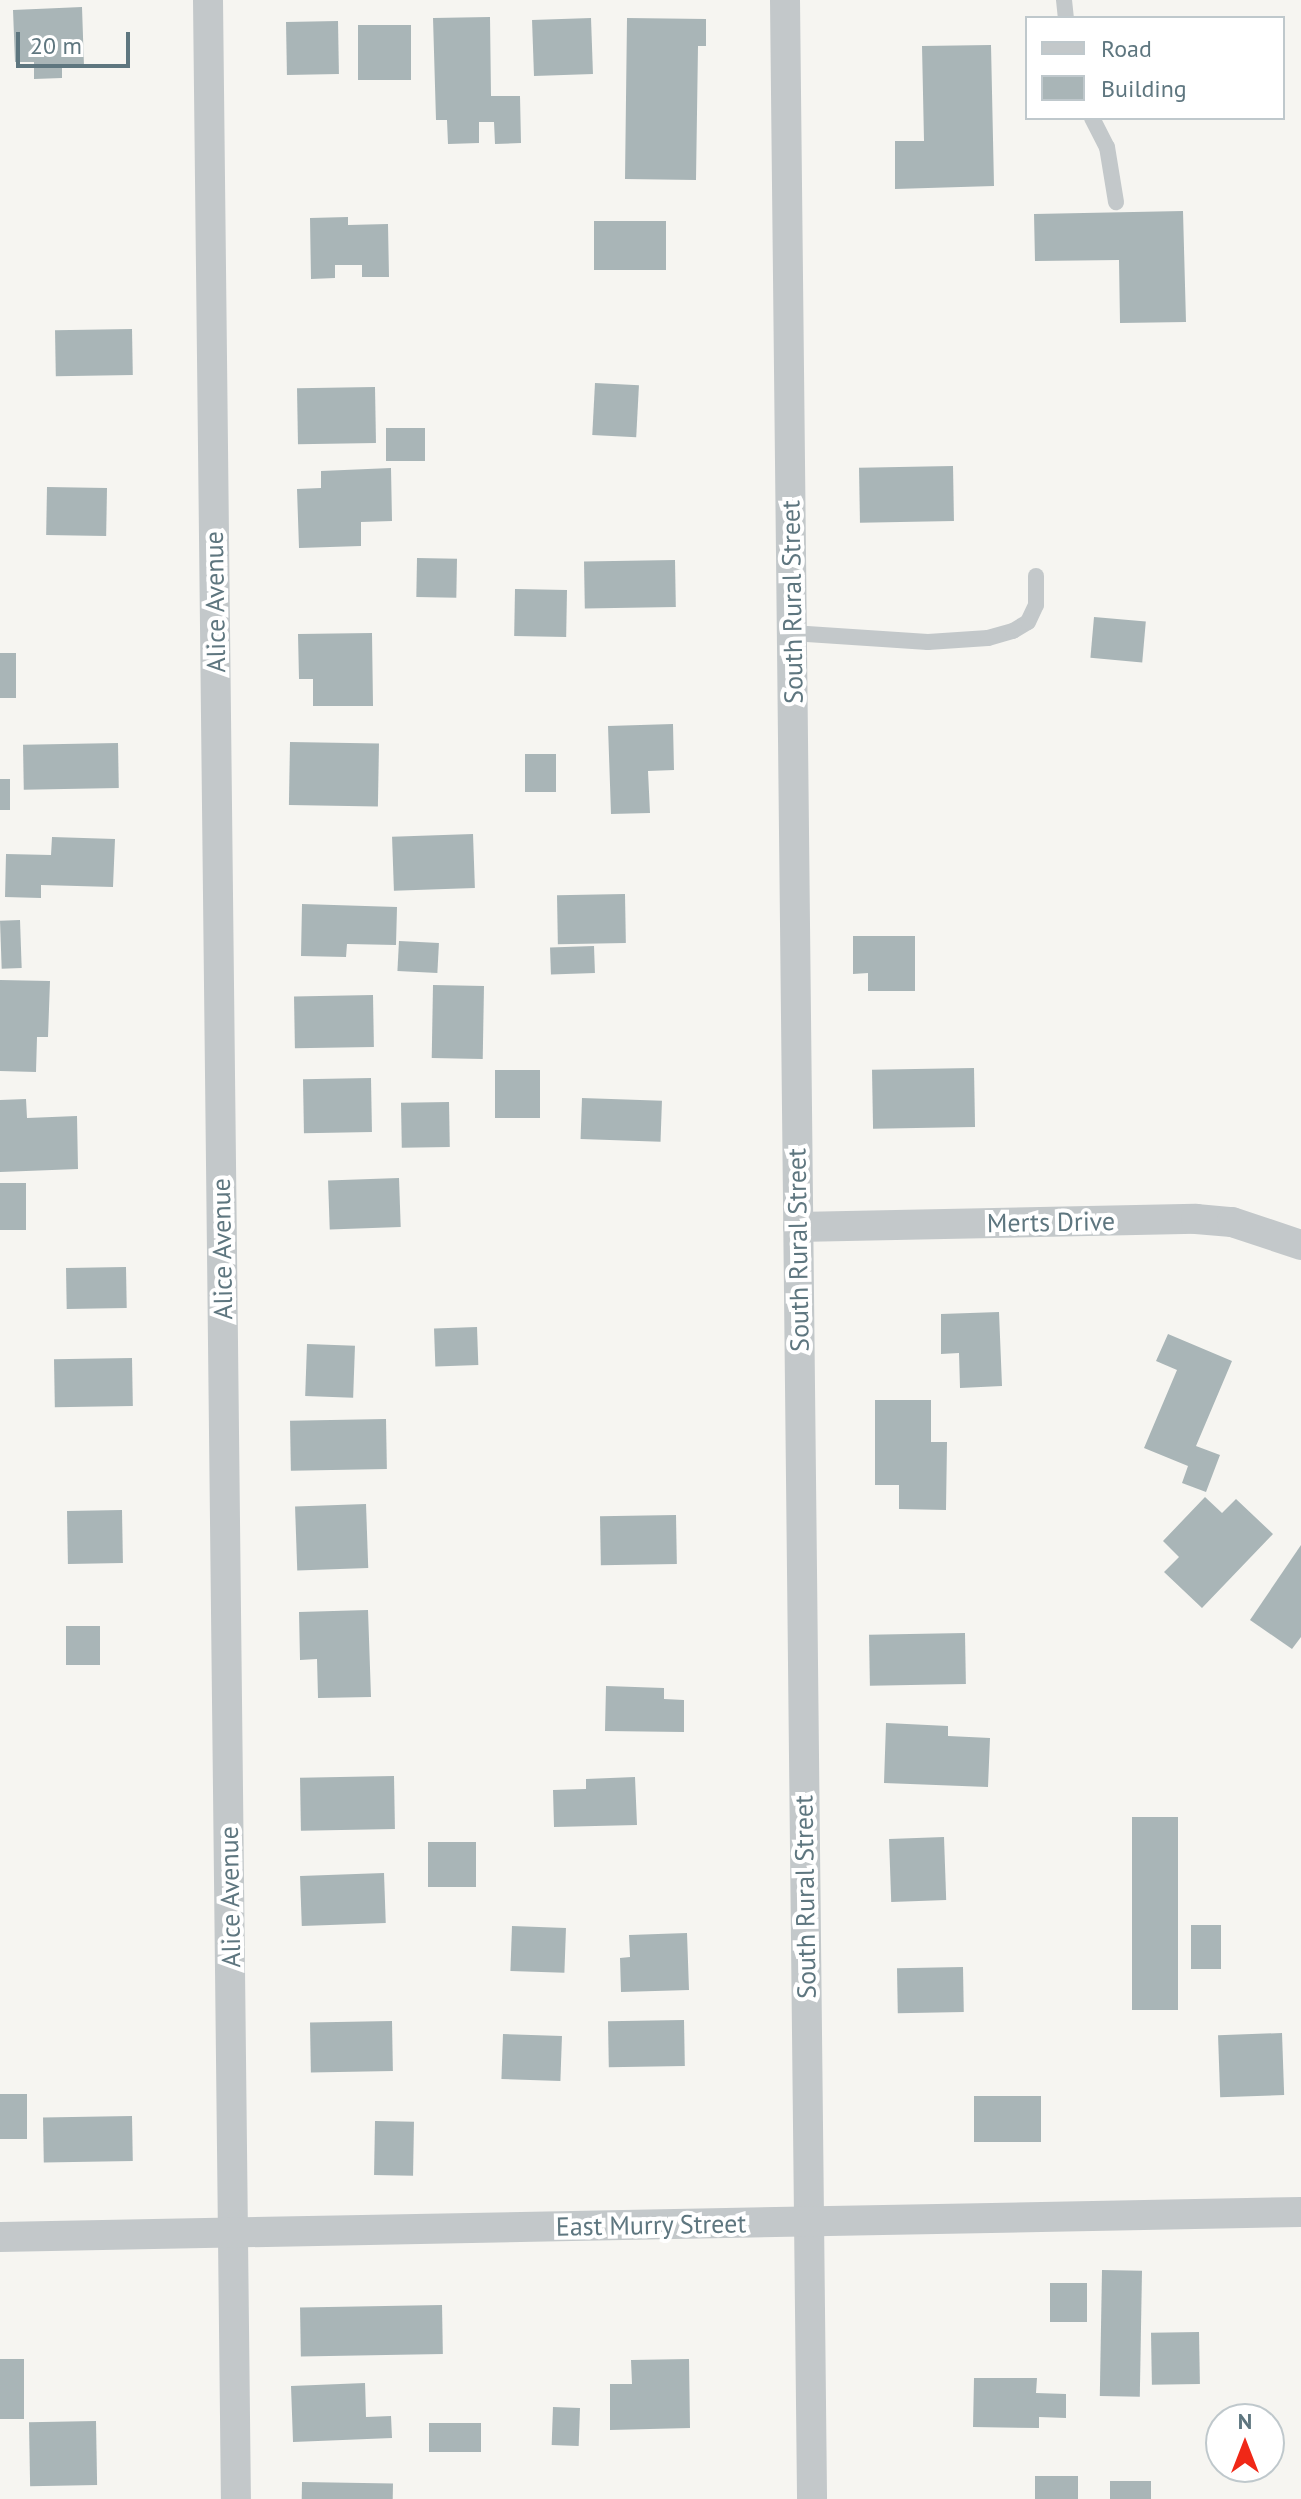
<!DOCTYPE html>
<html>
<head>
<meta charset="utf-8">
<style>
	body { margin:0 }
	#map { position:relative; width:1301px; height:2499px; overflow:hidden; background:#f6f5f1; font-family:"PT Sans",sans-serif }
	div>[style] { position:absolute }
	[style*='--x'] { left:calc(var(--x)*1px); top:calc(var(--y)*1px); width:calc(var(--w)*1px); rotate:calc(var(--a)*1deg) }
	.building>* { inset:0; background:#a9b5b7; transform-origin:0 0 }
	.lane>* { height:16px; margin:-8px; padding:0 8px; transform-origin:8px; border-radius:8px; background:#c3c8ca }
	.street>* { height:30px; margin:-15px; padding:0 15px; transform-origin:15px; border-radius:15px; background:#c3c8ca }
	span { translate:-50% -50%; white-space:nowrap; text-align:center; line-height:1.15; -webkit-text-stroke:8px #fff; paint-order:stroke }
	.street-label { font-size:26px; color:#5e767f }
	.legend { position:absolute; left:1025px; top:16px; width:260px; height:104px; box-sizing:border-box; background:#fff; border:2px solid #bfc8cc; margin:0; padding:10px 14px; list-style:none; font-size:24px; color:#5e767f }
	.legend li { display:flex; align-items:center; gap:16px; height:40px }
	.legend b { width:40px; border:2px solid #bfc8cc }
	.north { position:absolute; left:1205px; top:2403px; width:80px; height:80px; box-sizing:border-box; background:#fff; border:2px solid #bfc8cc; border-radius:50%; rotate:0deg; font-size:22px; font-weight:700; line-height:32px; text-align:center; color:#5e767f }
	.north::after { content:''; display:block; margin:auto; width:28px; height:36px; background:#f02817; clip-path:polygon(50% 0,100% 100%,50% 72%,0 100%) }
	.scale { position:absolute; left:16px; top:32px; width:114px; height:36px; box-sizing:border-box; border:4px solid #5e767f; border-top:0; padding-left:10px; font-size:24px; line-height:28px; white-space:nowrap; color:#5e767f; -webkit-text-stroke:6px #fff; paint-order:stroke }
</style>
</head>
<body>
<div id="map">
	<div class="building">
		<i style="clip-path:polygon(82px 7px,84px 66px,62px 67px,62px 78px,34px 79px,34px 62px,15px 62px,13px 10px)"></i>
		<i style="clip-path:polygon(490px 17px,491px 96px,520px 96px,521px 143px,495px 144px,494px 122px,479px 122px,479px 143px,448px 144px,447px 120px,436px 120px,433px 18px)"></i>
		<i style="left:591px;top:18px;width:56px;height:59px;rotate:88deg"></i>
		<i style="clip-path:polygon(627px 18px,706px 19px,706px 46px,698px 46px,696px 180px,625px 179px)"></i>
		<i style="left:338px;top:21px;width:53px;height:52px;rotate:89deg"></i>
		<i style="left:358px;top:25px;width:53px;height:55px"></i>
		<i style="clip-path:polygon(991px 45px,994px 186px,895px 189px,895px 141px,924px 141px,922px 46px)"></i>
		<i style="clip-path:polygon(1183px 211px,1186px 322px,1120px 323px,1119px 260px,1035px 261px,1034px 214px)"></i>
		<i style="clip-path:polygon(348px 217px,348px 225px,388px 224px,389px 277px,362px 277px,362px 265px,335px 265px,335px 278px,311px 279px,310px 218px)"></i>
		<i style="left:594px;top:221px;width:72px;height:49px"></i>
		<i style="left:132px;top:329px;width:46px;height:77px;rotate:89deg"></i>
		<i style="left:595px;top:383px;width:44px;height:52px;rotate:3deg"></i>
		<i style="left:375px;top:387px;width:56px;height:78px;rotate:89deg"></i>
		<i style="left:386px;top:428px;width:39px;height:33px"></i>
		<i style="left:953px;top:466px;width:55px;height:94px;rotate:89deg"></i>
		<i style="clip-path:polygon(391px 468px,392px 521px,361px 522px,361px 546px,299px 548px,297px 489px,321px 488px,321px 471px)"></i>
		<i style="left:47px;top:487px;width:60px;height:48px;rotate:1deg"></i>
		<i style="left:417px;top:558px;width:40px;height:39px;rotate:1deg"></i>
		<i style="left:675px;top:560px;width:47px;height:91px;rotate:89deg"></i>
		<i style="left:515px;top:589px;width:52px;height:47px;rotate:1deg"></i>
		<i style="left:1094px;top:617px;width:52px;height:41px;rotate:5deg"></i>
		<i style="clip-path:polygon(372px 633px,373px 706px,313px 706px,313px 679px,299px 679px,298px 634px)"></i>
		<i style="left:0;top:653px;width:16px;height:45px"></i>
		<i style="clip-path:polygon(673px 724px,674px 770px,648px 771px,650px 813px,611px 814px,608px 726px)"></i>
		<i style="left:290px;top:742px;width:89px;height:63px;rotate:1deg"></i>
		<i style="left:118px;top:743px;width:45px;height:95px;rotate:89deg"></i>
		<i style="left:525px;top:754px;width:31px;height:38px"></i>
		<i style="left:0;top:779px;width:10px;height:31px"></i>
		<i style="left:473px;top:834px;width:54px;height:81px;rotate:88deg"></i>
		<i style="clip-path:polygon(52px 837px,115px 839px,113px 887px,41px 885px,41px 898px,5px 897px,6px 854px,51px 855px)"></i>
		<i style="left:625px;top:894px;width:49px;height:68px;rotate:89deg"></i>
		<i style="clip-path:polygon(302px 904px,397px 907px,396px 945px,347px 944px,346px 957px,301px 956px)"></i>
		<i style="left:20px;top:920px;width:48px;height:20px;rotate:88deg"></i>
		<i style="clip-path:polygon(853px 936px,915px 936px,915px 991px,868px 991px,868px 973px,853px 974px)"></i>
		<i style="left:399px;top:941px;width:40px;height:30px;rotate:3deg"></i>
		<i style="left:594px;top:946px;width:27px;height:44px;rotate:88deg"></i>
		<i style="clip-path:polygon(0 980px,50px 981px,48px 1037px,37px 1037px,36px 1072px,0 1071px)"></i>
		<i style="left:433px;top:985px;width:51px;height:73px;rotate:1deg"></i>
		<i style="left:373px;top:995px;width:52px;height:79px;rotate:89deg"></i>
		<i style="left:974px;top:1068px;width:59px;height:102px;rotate:89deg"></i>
		<i style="left:495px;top:1070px;width:45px;height:48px"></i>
		<i style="left:371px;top:1078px;width:54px;height:68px;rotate:89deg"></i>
		<i style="left:582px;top:1098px;width:80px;height:41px;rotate:2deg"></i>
		<i style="clip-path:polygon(26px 1099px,27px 1118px,77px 1116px,78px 1169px,0 1172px,0 1100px)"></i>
		<i style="left:449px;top:1102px;width:45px;height:48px;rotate:89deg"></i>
		<i style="left:399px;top:1178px;width:49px;height:71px;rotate:88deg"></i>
		<i style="left:0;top:1183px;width:26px;height:47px"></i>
		<i style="left:126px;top:1267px;width:41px;height:60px;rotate:89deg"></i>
		<i style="clip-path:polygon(999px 1312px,1002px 1386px,960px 1388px,959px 1353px,941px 1354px,941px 1314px)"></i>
		<i style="left:477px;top:1327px;width:38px;height:43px;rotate:88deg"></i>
		<i style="clip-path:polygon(1168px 1334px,1232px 1361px,1196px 1446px,1220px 1455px,1206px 1492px,1182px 1483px,1188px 1466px,1144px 1448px,1177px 1370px,1156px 1361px)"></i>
		<i style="left:307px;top:1344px;width:48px;height:52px;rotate:2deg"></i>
		<i style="left:132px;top:1358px;width:48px;height:78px;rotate:89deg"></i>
		<i style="clip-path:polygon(875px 1400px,931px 1400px,931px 1442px,947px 1442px,946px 1510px,899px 1509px,899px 1485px,875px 1485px)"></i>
		<i style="left:386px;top:1419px;width:50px;height:96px;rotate:89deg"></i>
		<i style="clip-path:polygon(1205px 1497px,1222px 1513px,1236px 1499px,1273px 1534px,1202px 1608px,1164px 1572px,1179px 1557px,1163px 1541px)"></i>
		<i style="left:366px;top:1504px;width:64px;height:71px;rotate:88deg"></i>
		<i style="left:122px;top:1510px;width:53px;height:55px;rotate:89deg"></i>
		<i style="left:676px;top:1515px;width:49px;height:76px;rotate:89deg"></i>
		<i style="clip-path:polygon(1301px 1545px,1301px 1637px,1292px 1649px,1250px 1620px)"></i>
		<i style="clip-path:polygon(368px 1610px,371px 1697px,318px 1698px,317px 1659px,300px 1660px,299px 1612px)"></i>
		<i style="left:66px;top:1626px;width:34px;height:39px"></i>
		<i style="left:965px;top:1633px;width:51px;height:96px;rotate:89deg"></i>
		<i style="clip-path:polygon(606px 1686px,664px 1688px,664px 1699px,684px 1700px,684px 1732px,605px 1731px)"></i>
		<i style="clip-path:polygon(886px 1723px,948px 1726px,948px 1736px,990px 1738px,988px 1787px,884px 1783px)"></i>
		<i style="left:394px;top:1776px;width:53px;height:94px;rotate:89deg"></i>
		<i style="clip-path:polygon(635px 1777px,637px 1825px,554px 1827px,553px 1790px,586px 1789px,586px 1779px)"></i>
		<i style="left:1132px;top:1817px;width:46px;height:193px"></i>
		<i style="left:944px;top:1837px;width:63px;height:55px;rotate:88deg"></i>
		<i style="left:428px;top:1842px;width:48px;height:45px"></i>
		<i style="left:384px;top:1873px;width:50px;height:84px;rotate:88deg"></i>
		<i style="left:1191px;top:1925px;width:30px;height:44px"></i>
		<i style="left:512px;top:1926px;width:54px;height:45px;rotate:2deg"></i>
		<i style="clip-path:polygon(687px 1933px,689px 1990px,621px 1992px,620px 1958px,630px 1957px,629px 1935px)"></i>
		<i style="left:963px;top:1967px;width:45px;height:66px;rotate:89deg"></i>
		<i style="left:684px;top:2020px;width:46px;height:76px;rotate:89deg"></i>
		<i style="left:392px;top:2021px;width:50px;height:82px;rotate:89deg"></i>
		<i style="left:1282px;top:2033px;width:62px;height:64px;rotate:88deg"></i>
		<i style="left:503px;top:2034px;width:59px;height:45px;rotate:2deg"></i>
		<i style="left:0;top:2094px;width:27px;height:45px"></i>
		<i style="left:974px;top:2096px;width:67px;height:46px"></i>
		<i style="left:132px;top:2116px;width:45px;height:89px;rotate:89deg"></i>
		<i style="left:375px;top:2121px;width:39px;height:54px;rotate:1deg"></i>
		<i style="left:1102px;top:2270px;width:40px;height:126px;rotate:1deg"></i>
		<i style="left:1050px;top:2283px;width:37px;height:39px"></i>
		<i style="left:442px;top:2305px;width:49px;height:142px;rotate:89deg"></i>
		<i style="left:1199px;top:2332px;width:52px;height:48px;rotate:89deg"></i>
		<i style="left:0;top:2359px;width:24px;height:60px"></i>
		<i style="clip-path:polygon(689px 2359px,690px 2428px,610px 2430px,610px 2384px,632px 2384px,631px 2360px)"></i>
		<i style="clip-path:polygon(974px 2378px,1037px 2378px,1036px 2393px,1066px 2394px,1066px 2418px,1039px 2417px,1039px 2428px,973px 2427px)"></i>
		<i style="clip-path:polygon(365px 2383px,366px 2417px,391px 2416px,392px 2438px,293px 2442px,291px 2386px)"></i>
		<i style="left:553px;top:2407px;width:27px;height:38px;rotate:2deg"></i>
		<i style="left:96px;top:2421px;width:64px;height:67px;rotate:89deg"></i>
		<i style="left:429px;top:2423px;width:52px;height:29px"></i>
		<i style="left:1078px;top:2476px;width:23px;height:43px;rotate:90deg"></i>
		<i style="left:1110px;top:2481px;width:41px;height:18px"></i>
		<i style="left:302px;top:2482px;width:91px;height:17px;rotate:1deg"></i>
	</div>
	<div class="lane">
		<i style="--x:1064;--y:0;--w:18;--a:84"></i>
		<i style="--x:1092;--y:118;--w:33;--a:63"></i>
		<i style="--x:1107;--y:147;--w:56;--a:80.7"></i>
		<i style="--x:792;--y:633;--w:136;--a:3.8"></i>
		<i style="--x:928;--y:642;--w:60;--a:-3.8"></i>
		<i style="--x:988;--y:638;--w:26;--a:-16"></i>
		<i style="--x:1013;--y:631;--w:17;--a:-31"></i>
		<i style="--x:1028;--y:622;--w:19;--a:-65"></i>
		<i style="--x:1036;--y:605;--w:29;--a:-90"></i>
	</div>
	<div class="street">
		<i style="--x:208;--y:0;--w:2499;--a:89.36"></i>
		<i style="--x:785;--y:0;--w:2499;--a:89.38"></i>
		<i style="--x:798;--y:1227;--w:398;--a:-1.2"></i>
		<i style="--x:1196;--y:1219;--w:36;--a:5"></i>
		<i style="--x:1232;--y:1222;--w:73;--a:18.4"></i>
		<i style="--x:0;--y:2237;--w:1301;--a:-1.1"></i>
	</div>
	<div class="street-label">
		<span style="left:215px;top:602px;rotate:-91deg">Alice Avenue</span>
		<span style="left:792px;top:602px;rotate:-91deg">South Rural Street</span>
		<span style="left:1051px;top:1222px;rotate:-1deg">Merts Drive</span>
		<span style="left:222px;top:1249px;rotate:-91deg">Alice Avenue</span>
		<span style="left:798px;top:1250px;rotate:-91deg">South Rural Street</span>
		<span style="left:230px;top:1897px;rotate:-91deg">Alice Avenue</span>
		<span style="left:805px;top:1897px;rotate:-91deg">South Rural Street</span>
		<span style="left:651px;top:2225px;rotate:-1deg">East Murry Street</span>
	</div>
	<ul class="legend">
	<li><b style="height:10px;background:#c3c8ca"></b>Road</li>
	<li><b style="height:22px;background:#a9b5b7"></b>Building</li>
	</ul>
	<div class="north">N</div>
	<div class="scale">20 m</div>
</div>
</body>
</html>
